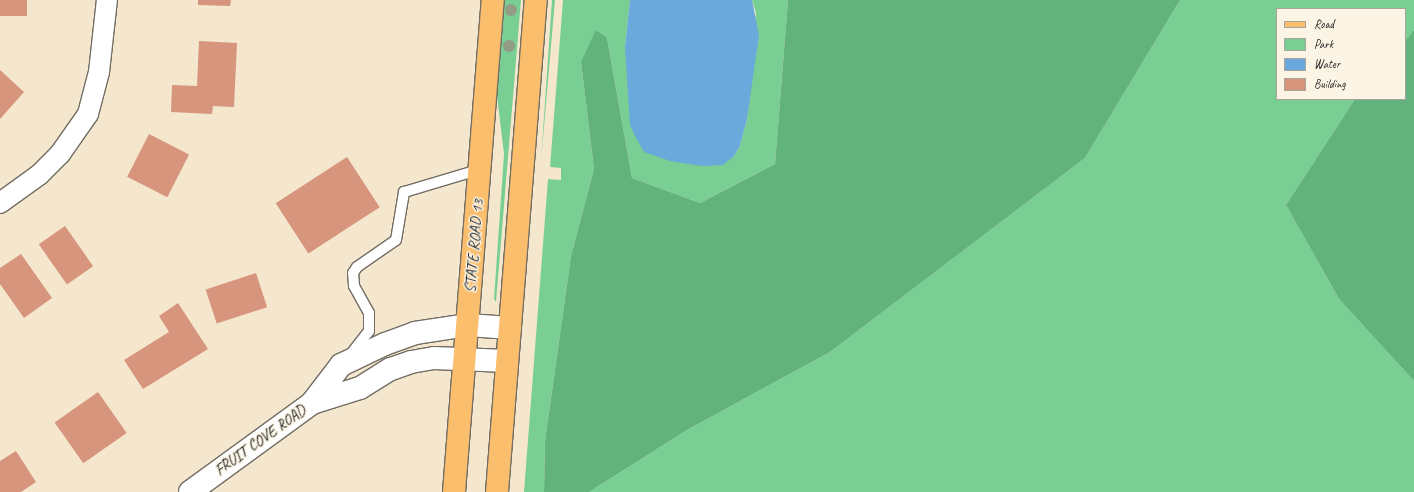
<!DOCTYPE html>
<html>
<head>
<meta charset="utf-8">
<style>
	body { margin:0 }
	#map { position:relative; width:1414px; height:492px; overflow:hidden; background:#f5e7cd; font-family:Caveat,sans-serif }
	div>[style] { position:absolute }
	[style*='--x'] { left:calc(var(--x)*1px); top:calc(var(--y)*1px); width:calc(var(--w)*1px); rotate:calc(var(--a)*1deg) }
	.green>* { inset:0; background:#79cf93 }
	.forest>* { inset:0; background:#62b27d }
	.water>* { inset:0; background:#69a9dc }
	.building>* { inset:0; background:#d6957c; transform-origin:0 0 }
	.roads { filter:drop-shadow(1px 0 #726d64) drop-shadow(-1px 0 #726d64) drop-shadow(0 1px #726d64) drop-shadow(0 -1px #726d64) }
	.service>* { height:10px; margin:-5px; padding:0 5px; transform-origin:5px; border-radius:5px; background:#fff }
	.minor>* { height:20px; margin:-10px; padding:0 10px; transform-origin:10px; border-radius:10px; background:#fff }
	.tertiary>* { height:22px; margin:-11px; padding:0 11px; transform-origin:11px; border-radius:11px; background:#fff }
	.primary>* { height:22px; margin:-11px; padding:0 11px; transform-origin:11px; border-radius:11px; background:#fabe6d }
	.trees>* { width:12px; height:12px; margin:-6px; border-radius:50%; background:#939b85 }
	span { translate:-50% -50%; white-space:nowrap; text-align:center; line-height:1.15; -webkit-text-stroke:3px #fcf5e5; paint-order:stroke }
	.street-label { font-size:16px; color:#2b2b2b }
	.legend { position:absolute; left:1276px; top:8px; width:130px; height:92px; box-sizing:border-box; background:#fcf5e5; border:1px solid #a8a49b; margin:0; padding:5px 7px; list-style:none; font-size:12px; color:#2b2b2b }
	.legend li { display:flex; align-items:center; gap:8px; height:20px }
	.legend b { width:20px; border:1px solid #a8a49b }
</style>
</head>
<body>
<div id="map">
	<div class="green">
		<i style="clip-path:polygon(503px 0,521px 0,496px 302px,494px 299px,504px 154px,497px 96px)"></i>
		<i style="clip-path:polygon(552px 0,555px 0,541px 161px)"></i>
		<i style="clip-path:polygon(563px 0,630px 0,625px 47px,734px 156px,740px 146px,747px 119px,756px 13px,752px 0,788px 0,775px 164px,700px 203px,632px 178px,607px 38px,581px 62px,594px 169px,571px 256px,545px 441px,544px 492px,524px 492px,548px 179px,561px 180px,561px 168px,550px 167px)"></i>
		<i style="clip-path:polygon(1180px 0,1414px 0,1414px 30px,1405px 41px,1405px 9px,1277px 9px,1277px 99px,1355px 99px,1286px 205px,1339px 299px,1414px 381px,1414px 492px,589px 492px,687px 430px,830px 352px,1085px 158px)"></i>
	</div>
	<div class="forest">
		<i style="clip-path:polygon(788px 0,1180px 0,1085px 158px,830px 352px,687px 430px,589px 492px,544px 492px,545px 441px,571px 256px,594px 169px,581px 62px,596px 30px,607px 38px,632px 178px,700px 203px,775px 164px)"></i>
		<i style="clip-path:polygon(1414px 30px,1414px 381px,1339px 299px,1286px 205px,1355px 99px,1405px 99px,1405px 41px)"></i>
	</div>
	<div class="water">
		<i style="clip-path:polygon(630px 0,752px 0,759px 35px,747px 119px,740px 146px,734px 156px,723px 165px,702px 166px,670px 161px,644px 152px,635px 136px,630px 125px,625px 47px)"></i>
	</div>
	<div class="building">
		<i style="left:0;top:0;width:27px;height:16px"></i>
		<i style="clip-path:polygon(198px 0,231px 0,230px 6px,198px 5px)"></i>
		<i style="clip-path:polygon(199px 41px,237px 43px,234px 107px,213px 106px,212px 114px,171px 112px,172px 85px,197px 86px)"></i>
		<i style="clip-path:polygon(0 70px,24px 92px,0 119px)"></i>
		<i style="left:149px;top:134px;width:45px;height:48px;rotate:27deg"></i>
		<i style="left:347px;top:157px;width:60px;height:85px;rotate:57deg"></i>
		<i style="left:65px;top:226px;width:49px;height:32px;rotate:55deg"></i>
		<i style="clip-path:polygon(21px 254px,52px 298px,24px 318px,0 284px,0 268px)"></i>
		<i style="left:256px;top:273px;width:36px;height:53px;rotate:72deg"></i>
		<i style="clip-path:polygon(178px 303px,208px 349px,143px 389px,124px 360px,169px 332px,159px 316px)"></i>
		<i style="left:98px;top:392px;width:50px;height:53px;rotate:55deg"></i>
		<i style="clip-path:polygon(16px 451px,36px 482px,21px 492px,0 492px,0 461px)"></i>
	</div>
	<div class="roads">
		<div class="service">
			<i style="--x:351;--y:354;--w:29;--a:-52"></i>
			<i style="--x:369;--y:331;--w:18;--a:-90"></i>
			<i style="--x:369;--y:313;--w:31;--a:-119"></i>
			<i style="--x:354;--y:286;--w:13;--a:-94"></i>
			<i style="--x:353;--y:273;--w:7;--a:-56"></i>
			<i style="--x:357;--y:267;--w:47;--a:-34.7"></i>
			<i style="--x:396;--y:240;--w:49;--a:-80.5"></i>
			<i style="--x:404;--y:192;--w:80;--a:-16.6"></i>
		</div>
		<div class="minor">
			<i style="--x:0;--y:203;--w:48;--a:-35.7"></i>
			<i style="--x:39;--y:175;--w:30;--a:-45"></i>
			<i style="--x:60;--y:154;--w:49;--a:-55"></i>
			<i style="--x:88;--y:114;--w:43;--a:-75.3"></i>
			<i style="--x:99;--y:72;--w:72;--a:-83.7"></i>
		</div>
		<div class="tertiary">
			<i style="--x:312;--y:403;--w:50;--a:-17.4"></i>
			<i style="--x:360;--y:388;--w:36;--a:-32"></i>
			<i style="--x:391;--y:369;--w:21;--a:-19"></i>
			<i style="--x:411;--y:362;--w:23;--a:-10"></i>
			<i style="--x:434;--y:358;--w:73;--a:2.4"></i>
			<i style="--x:190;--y:492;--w:151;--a:-36.1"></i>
			<i style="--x:312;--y:403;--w:48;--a:-52.7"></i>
			<i style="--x:341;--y:365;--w:49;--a:-25.5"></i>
			<i style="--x:385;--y:344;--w:32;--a:-20"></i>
			<i style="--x:415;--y:333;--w:54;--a:-8.6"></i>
			<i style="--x:468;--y:325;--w:42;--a:4.1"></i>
		</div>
		<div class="primary">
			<i style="--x:454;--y:492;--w:494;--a:-85.5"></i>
			<i style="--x:497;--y:492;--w:494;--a:-85.5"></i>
		</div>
	</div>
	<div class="trees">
		<i style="left:511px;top:10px"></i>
		<i style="left:509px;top:46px"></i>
	</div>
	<div class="street-label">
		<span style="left:474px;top:246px;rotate:-85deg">STATE ROAD 13</span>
		<span style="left:260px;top:440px;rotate:-36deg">FRUIT COVE ROAD</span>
	</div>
	<ul class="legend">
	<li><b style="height:5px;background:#fabe6d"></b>Road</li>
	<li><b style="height:11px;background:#79cf93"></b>Park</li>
	<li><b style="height:11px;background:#69a9dc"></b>Water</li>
	<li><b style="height:11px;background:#d6957c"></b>Building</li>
	</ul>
</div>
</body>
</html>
